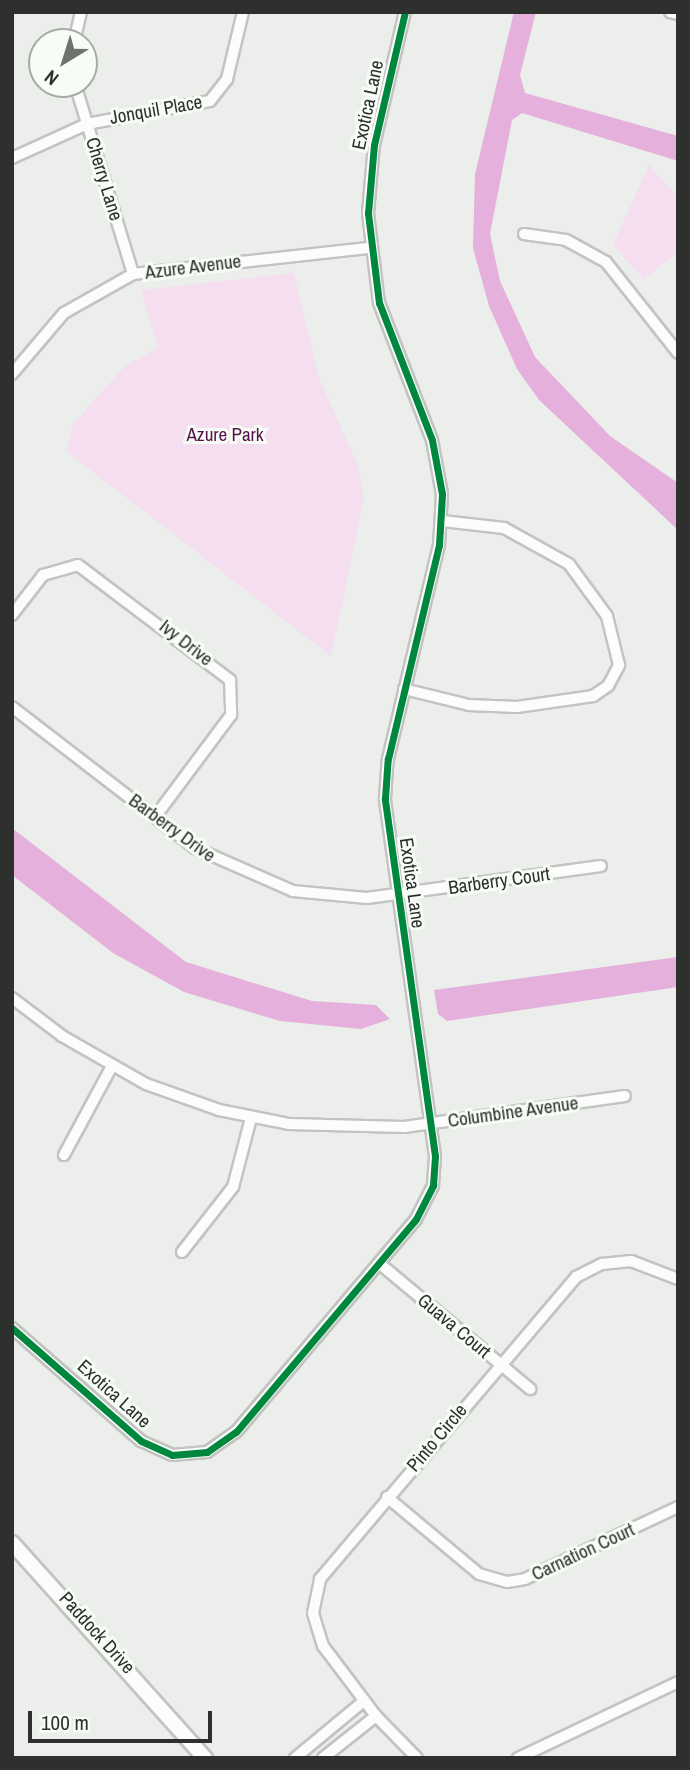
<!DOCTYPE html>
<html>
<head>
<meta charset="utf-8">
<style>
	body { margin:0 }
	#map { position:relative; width:690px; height:1770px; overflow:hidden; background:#ebeeea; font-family:"Archivo Narrow",sans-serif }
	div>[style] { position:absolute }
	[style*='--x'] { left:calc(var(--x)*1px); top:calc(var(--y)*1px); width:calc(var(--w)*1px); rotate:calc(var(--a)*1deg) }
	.green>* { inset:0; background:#f4def0 }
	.water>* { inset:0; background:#e5b0dc }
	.roads { filter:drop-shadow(2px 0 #c2c4c1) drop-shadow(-2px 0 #c2c4c1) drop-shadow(0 2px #c2c4c1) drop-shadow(0 -2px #c2c4c1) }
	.street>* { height:10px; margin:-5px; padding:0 5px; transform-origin:5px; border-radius:5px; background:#fcfcfc }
	.secondary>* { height:14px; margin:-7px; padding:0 7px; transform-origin:7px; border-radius:7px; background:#fcfcfc }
	.cycleway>* { height:7px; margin:-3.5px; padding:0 3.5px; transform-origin:3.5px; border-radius:3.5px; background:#00873e }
	span { translate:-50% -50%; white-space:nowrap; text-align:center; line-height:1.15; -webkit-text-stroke:6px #f7fdf6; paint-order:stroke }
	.street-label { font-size:19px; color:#2e302d }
	.park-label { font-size:19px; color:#55114e }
	.frame { position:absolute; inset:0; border:14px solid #2e302d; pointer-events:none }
	.north { position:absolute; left:28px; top:28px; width:70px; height:70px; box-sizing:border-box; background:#f7fdf6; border:2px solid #a7aba6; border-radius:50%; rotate:218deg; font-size:19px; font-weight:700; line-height:28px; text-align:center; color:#2e302d }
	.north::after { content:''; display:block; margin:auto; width:24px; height:32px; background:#70726f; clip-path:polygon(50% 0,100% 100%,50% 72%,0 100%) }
	.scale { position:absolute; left:28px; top:1711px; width:184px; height:32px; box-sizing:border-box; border:4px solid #2e302d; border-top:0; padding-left:9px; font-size:21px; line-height:24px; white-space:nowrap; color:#2e302d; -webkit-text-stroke:5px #f7fdf6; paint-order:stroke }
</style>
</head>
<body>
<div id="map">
	<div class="green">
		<i style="clip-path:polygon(649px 165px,678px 197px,678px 252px,644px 279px,613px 245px)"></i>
		<i style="clip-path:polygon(294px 273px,319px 378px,357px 464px,364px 499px,331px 656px,66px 451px,73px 424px,125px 366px,158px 348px,141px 290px)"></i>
	</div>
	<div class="water">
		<i style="clip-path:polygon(514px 12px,536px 12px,520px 75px,525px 93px,678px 136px,678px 161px,522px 113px,512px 120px,490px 234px,500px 281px,535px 357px,610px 436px,678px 483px,678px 530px,539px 400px,517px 369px,489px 306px,473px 248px,475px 174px)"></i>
		<i style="clip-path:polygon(12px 828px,186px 962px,312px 1001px,376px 1005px,390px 1019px,361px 1029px,280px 1021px,184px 992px,113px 953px,12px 875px)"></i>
		<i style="clip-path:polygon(678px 957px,678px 987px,447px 1021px,438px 1014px,434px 990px)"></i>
	</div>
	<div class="roads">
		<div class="street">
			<i style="--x:670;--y:12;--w:8;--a:14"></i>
			<i style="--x:74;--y:42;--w:31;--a:-77"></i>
			<i style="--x:75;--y:84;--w:199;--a:73"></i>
			<i style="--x:12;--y:158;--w:82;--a:-24.4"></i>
			<i style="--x:87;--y:124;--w:125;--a:-10.6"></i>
			<i style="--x:210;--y:101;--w:28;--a:-52"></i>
			<i style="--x:227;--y:79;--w:69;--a:-76.6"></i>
			<i style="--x:524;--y:234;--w:42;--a:8.1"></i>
			<i style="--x:566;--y:240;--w:46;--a:28.8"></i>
			<i style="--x:606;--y:262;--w:116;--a:51.6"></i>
			<i style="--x:12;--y:374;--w:80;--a:-49.6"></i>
			<i style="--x:64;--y:313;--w:79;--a:-29.5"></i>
			<i style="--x:133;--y:274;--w:238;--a:-6.3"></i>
			<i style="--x:12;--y:615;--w:51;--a:-52.2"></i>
			<i style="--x:43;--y:575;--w:36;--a:-16"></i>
			<i style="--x:78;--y:565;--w:191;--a:37.1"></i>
			<i style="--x:230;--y:680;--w:35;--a:88"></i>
			<i style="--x:231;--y:715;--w:127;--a:126.7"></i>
			<i style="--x:404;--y:689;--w:67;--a:13.8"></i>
			<i style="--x:469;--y:705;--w:48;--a:2.4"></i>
			<i style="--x:517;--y:707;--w:77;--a:-8.2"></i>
			<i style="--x:593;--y:696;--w:18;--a:-34"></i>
			<i style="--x:608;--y:686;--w:24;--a:-62"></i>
			<i style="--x:619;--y:665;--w:50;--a:-103.8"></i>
			<i style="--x:607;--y:616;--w:64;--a:-126.2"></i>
			<i style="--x:569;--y:564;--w:74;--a:-151"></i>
			<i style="--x:504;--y:528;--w:62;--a:-173.6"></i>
			<i style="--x:12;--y:707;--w:231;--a:37.6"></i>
			<i style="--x:195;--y:848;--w:107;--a:23.7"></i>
			<i style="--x:293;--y:891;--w:74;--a:5.4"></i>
			<i style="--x:367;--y:898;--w:236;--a:-7.8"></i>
			<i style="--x:12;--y:998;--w:63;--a:37.2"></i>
			<i style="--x:62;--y:1036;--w:97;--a:29.7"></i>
			<i style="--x:146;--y:1084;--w:77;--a:19.6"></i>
			<i style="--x:219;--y:1110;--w:71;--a:11.3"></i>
			<i style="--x:289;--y:1124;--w:115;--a:1.5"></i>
			<i style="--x:404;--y:1127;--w:223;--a:-8"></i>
			<i style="--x:64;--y:1155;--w:101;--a:-61.7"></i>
			<i style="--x:182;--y:1252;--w:83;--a:-51.9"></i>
			<i style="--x:233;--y:1187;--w:71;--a:-75.4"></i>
			<i style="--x:379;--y:1263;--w:197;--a:39.8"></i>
			<i style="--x:12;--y:1328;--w:171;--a:41.2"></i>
			<i style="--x:141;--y:1441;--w:34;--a:24"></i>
			<i style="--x:172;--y:1455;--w:35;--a:-5"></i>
			<i style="--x:207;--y:1452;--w:35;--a:-35"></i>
			<i style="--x:236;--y:1432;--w:279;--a:-49.8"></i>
			<i style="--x:416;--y:1219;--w:38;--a:-63"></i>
			<i style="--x:433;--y:1185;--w:29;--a:-86"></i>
			<i style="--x:435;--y:1156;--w:361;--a:-98"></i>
			<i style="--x:385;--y:798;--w:39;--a:-86"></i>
			<i style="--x:388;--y:759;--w:220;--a:-76.6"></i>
			<i style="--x:439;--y:545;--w:51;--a:-86.6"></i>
			<i style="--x:442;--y:494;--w:55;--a:-100.5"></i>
			<i style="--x:432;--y:440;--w:147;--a:-111.1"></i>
			<i style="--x:379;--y:303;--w:91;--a:-97"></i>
			<i style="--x:368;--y:213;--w:68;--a:-85"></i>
			<i style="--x:374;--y:145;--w:137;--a:-76.9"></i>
			<i style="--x:387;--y:1497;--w:120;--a:39.9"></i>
			<i style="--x:479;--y:1574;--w:29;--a:16"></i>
			<i style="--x:507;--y:1582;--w:18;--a:-9"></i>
			<i style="--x:525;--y:1579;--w:169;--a:-25.2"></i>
			<i style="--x:295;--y:1758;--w:89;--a:-39.6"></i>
			<i style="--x:323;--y:1758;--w:68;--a:-38.4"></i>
			<i style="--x:417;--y:1758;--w:59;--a:-134.3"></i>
			<i style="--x:376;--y:1716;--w:88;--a:-127.1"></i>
			<i style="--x:323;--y:1646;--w:34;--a:-107"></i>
			<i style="--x:313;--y:1613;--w:35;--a:-78"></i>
			<i style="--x:320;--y:1579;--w:396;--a:-49.7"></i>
			<i style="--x:576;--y:1277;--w:29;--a:-27"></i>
			<i style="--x:602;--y:1264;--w:29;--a:-6"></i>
			<i style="--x:631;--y:1261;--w:50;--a:21"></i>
			<i style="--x:518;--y:1758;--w:177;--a:-25.4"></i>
		</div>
		<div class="secondary">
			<i style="--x:12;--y:1543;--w:289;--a:48.1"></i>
		</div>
	</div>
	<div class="cycleway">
		<i style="--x:12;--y:1328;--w:171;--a:41.2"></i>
		<i style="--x:141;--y:1441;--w:34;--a:24"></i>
		<i style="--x:172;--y:1455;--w:35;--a:-5"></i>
		<i style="--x:207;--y:1452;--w:35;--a:-35"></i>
		<i style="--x:236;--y:1432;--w:279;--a:-49.8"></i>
		<i style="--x:416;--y:1219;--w:38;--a:-63"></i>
		<i style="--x:433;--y:1185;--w:29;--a:-86"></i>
		<i style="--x:435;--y:1156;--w:361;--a:-98"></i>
		<i style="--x:385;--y:798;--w:39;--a:-86"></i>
		<i style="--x:388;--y:759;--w:220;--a:-76.6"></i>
		<i style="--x:439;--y:545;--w:51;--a:-86.6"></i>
		<i style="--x:442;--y:494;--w:55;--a:-100.5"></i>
		<i style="--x:432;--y:440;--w:147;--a:-111.1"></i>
		<i style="--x:379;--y:303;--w:91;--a:-97"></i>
		<i style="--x:368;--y:213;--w:68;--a:-85"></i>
		<i style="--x:374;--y:145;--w:137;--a:-76.9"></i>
	</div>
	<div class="street-label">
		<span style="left:368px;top:105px;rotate:-78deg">Exotica Lane</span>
		<span style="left:156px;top:110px;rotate:-10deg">Jonquil Place</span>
		<span style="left:104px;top:179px;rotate:73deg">Cherry Lane</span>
		<span style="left:193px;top:267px;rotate:-7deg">Azure Avenue</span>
		<span style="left:186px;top:643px;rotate:38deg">Ivy Drive</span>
		<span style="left:172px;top:828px;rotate:36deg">Barberry Drive</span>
		<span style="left:499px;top:881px;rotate:-8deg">Barberry Court</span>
		<span style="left:412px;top:883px;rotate:82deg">Exotica Lane</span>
		<span style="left:513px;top:1112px;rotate:-8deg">Columbine Avenue</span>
		<span style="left:454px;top:1326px;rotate:40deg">Guava Court</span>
		<span style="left:114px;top:1394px;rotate:42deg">Exotica Lane</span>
		<span style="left:437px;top:1438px;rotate:-50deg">Pinto Circle</span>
		<span style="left:583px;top:1552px;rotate:-25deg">Carnation Court</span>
		<span style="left:97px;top:1633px;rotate:48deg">Paddock Drive</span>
	</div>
	<div class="park-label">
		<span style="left:225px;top:435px">Azure Park</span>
	</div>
	<div class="frame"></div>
	<div class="north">N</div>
	<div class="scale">100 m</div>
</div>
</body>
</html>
